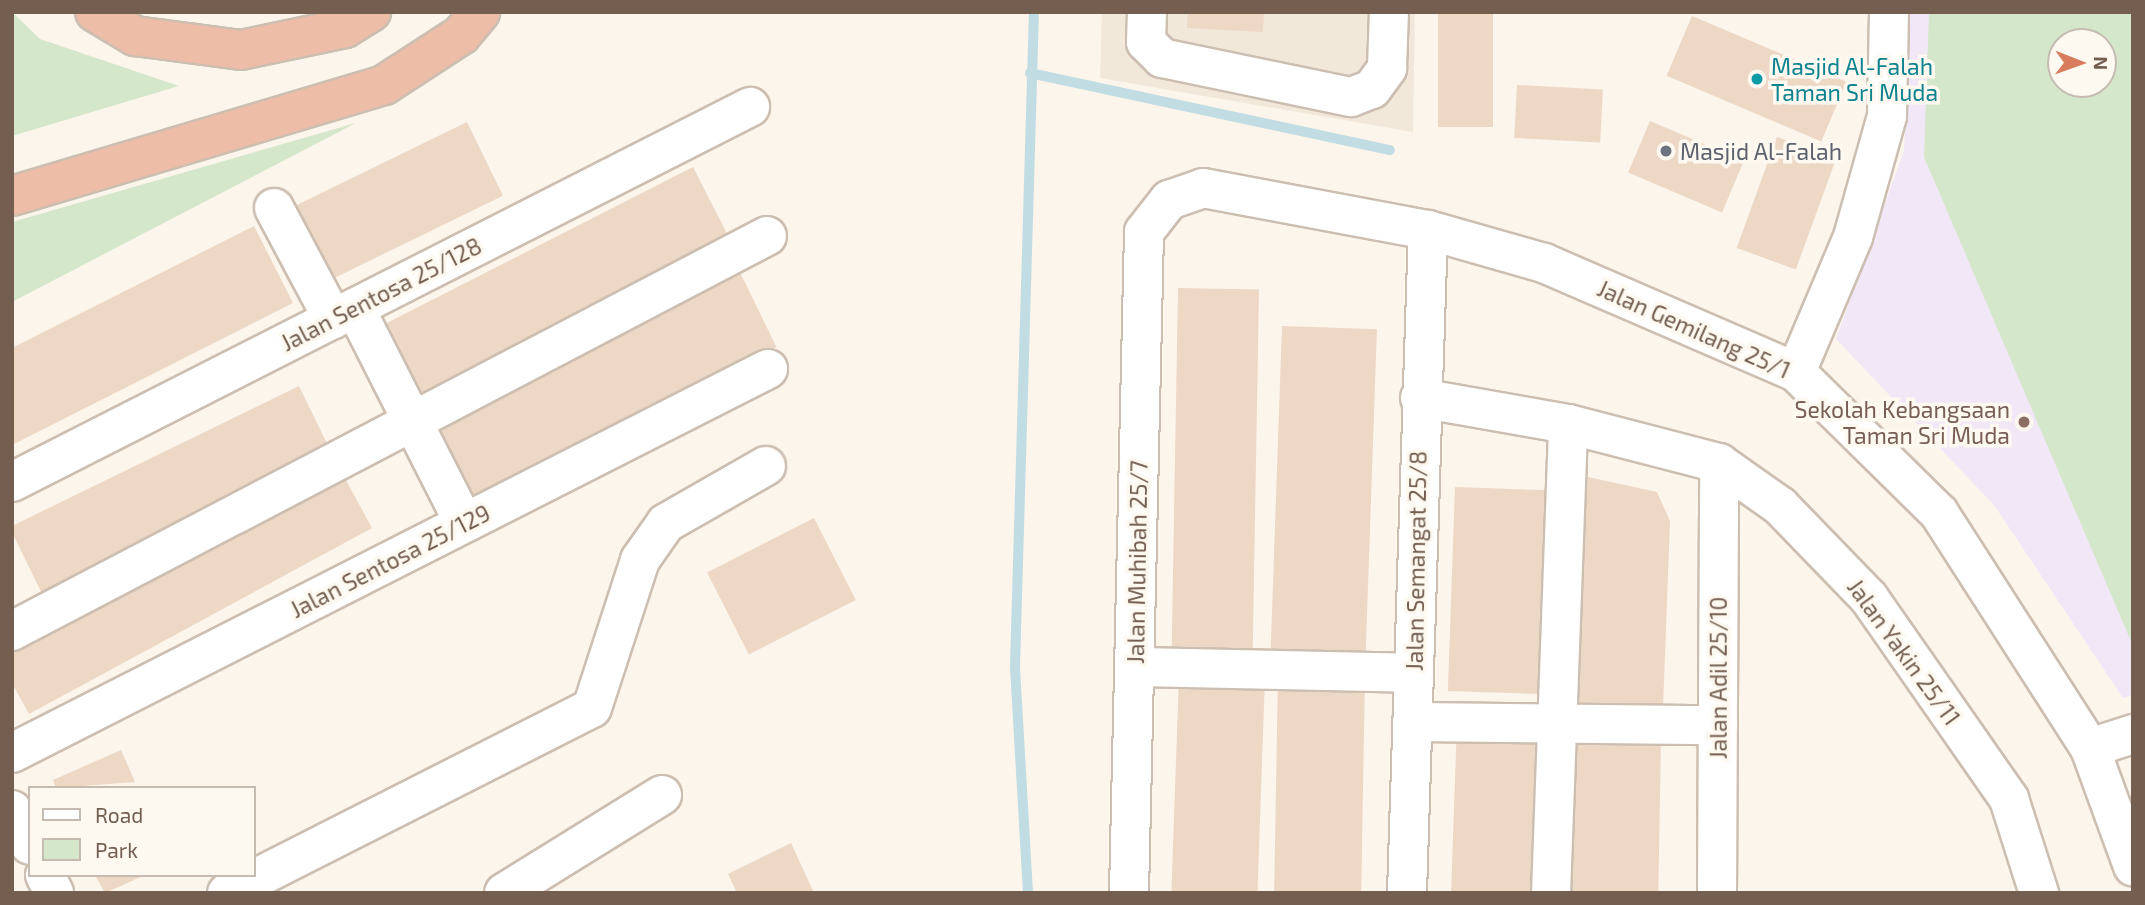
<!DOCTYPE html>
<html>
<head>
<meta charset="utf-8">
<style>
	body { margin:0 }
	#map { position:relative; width:2145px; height:905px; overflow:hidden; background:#fbf5eb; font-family:"Exo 2",sans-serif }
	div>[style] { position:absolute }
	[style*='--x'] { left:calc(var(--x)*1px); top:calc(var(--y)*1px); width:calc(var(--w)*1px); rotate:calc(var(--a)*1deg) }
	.residential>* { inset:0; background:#f2e8da }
	.education>* { inset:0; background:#f2e7f7 }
	.green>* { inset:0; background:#d5e7ca }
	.stream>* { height:10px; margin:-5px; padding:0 5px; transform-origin:5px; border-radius:5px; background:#c1dce3 }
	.building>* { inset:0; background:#edd7c5; transform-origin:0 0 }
	.roads { filter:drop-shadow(2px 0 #ccbeb1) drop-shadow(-2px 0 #ccbeb1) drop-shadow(0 2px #ccbeb1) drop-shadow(0 -2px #ccbeb1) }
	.minor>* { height:38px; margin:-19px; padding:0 19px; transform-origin:19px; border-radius:19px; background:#fff }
	.highway>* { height:38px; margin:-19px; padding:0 19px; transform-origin:19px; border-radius:19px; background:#eebda8 }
	.dots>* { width:19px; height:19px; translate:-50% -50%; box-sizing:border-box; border:4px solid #fdf9f1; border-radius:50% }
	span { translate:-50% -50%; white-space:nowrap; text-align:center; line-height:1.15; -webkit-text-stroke:7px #fdf9f1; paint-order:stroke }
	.culture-label { font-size:23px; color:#0d838f }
	.left { translate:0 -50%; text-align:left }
	.worship-label { font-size:23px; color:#5b616d }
	.street-label { font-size:23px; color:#735e50 }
	.education-label { font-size:23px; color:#785e54 }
	.right { translate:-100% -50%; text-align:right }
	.frame { position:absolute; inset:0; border:14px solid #735e50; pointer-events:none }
	.legend { position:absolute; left:28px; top:786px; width:228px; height:91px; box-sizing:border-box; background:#fdf9f1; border:2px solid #c6bbb1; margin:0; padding:9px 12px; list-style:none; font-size:21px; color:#735e50 }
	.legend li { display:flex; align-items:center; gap:14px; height:35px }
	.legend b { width:35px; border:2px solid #c6bbb1 }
	.north { position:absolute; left:2047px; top:28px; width:70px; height:70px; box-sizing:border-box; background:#fdf9f1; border:2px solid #c6bbb1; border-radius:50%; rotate:91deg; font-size:19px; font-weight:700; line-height:28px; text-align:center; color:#735e50 }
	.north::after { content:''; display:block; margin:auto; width:24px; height:32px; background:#d77d5d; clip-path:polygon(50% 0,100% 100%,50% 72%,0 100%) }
</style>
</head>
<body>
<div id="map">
	<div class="residential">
		<i style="clip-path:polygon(1102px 12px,1415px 12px,1413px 132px,1100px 78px)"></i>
	</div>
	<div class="education">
		<i style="clip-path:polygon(evenodd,1910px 12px,2133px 12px,2133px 695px,2123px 698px,1994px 505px,1836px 339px,1904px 151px,1910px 12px,2061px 42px,2103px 42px,2103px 84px,2061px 84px,2061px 42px)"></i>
	</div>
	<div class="green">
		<i style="clip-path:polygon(12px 12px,40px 39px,179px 86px,12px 136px)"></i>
		<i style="clip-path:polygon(evenodd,1929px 12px,2133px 12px,2133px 646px,1924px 157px,1929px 12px,2103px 42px,2103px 84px,2061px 84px,2061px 42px,2103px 42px)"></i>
		<i style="clip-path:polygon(356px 123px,12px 302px,12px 222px)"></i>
	</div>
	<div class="stream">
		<i style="--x:1030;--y:73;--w:368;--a:12.1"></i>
		<i style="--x:1028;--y:893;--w:227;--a:-93.3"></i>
		<i style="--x:1015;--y:666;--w:654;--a:-88.34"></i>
	</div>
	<div class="building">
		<i style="clip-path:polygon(1188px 12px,1264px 12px,1263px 32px,1187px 28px)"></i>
		<i style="left:1438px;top:12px;width:55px;height:115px"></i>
		<i style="left:1692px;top:16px;width:168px;height:65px;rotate:23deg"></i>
		<i style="left:1517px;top:85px;width:86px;height:53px;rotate:3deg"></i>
		<i style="left:1650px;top:121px;width:102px;height:56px;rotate:23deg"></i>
		<i style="left:467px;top:122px;width:82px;height:199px;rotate:64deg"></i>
		<i style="left:1777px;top:137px;width:63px;height:118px;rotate:20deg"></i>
		<i style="left:693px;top:167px;width:82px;height:348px;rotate:63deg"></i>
		<i style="clip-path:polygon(254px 226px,293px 303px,12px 445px,12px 348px)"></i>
		<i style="left:733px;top:258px;width:99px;height:339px;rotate:64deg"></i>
		<i style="left:1178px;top:288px;width:81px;height:369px;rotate:1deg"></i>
		<i style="left:1282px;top:326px;width:95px;height:329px;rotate:2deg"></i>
		<i style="left:299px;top:386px;width:75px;height:322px;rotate:64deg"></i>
		<i style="clip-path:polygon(337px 464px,372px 528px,29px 714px,12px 683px,12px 640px)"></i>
		<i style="clip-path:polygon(1574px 474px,1657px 492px,1670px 521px,1663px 707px,1567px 703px)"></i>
		<i style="left:1455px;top:487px;width:93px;height:204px;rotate:2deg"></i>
		<i style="left:814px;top:518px;width:92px;height:120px;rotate:63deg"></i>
		<i style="left:1278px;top:673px;width:87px;height:220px;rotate:1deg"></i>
		<i style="left:1179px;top:675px;width:86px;height:218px;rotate:2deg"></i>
		<i style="left:1457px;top:723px;width:86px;height:170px;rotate:2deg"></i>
		<i style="left:1566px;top:737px;width:95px;height:156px;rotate:1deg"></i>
		<i style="clip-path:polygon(121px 750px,135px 782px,56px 788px,53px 780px)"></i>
		<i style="clip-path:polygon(791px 843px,814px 893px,737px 893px,728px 874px)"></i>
		<i style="clip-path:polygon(95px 875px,145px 875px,105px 893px)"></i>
	</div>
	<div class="roads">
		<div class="minor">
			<i style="--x:1147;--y:12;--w:30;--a:92"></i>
			<i style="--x:1146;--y:42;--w:23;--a:45"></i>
			<i style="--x:1162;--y:58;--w:193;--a:11.7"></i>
			<i style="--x:1351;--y:97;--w:22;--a:-21"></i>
			<i style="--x:1372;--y:89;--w:26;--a:-54"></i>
			<i style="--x:1387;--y:68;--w:56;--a:-88"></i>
			<i style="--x:274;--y:208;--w:126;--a:62"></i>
			<i style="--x:355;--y:308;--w:241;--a:63.1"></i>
			<i style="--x:1796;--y:372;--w:147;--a:-67.1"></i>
			<i style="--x:1853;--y:237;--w:126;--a:-74.3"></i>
			<i style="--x:1887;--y:116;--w:104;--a:-88.9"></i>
			<i style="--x:1420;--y:398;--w:150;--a:10"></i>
			<i style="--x:1568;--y:424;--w:156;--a:14.5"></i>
			<i style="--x:1719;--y:463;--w:75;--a:35.2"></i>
			<i style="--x:1780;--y:506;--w:128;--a:45.9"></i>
			<i style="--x:1869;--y:598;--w:245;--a:55.1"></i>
			<i style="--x:2009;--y:799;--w:99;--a:72.3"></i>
			<i style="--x:12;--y:482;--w:828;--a:-26.94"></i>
			<i style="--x:12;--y:631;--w:852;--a:-27.62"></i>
			<i style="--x:1135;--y:667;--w:278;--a:1.2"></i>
			<i style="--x:1412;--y:722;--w:306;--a:0.6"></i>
			<i style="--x:2090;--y:748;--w:45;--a:-18"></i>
			<i style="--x:12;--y:753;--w:848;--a:-26.93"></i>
			<i style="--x:12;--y:810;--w:39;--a:63"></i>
			<i style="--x:45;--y:875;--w:20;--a:63"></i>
			<i style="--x:227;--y:893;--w:409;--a:-26.9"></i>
			<i style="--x:592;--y:708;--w:156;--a:-72"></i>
			<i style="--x:640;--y:560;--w:45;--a:-54.9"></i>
			<i style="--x:666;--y:523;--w:115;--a:-29.7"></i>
			<i style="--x:504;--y:893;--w:186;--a:-31.8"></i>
			<i style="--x:1129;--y:893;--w:661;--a:-88.7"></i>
			<i style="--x:1144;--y:232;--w:41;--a:-52"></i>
			<i style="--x:1169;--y:200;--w:36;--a:-19"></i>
			<i style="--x:1203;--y:188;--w:229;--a:10.6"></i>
			<i style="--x:1428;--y:230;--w:121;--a:15.9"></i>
			<i style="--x:1544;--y:263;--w:275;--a:23.4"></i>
			<i style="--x:1796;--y:372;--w:201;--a:44.6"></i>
			<i style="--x:1939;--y:513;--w:279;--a:57.3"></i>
			<i style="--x:2090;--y:748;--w:126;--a:70"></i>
			<i style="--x:1407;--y:893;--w:663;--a:-88.19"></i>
			<i style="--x:1551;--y:893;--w:469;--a:-87.9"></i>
			<i style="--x:1717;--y:893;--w:430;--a:-89.7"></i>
		</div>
		<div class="highway">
			<i style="--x:95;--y:12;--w:47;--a:31"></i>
			<i style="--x:135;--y:36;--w:107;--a:7.5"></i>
			<i style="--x:241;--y:50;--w:106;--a:-11.9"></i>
			<i style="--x:345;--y:28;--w:31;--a:-32"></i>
			<i style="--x:12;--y:196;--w:388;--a:-16.6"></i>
			<i style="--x:384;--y:85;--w:92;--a:-33"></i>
			<i style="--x:461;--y:35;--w:30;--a:-50"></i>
		</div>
	</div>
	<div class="dots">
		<i style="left:1757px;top:79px;background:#0f9aa8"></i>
		<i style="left:1666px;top:151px;background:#6b7280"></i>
		<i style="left:2024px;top:422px;background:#8d6e63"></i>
	</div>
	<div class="culture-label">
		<span class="left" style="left:1771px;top:79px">Masjid Al-Falah<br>Taman Sri Muda</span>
	</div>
	<div class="worship-label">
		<span class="left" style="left:1680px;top:151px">Masjid Al-Falah</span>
	</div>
	<div class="street-label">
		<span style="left:381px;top:294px;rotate:-27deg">Jalan Sentosa 25/128</span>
		<span style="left:1694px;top:329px;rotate:24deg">Jalan Gemilang 25/1</span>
		<span style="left:390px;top:561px;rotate:-27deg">Jalan Sentosa 25/129</span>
		<span style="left:1416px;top:561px;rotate:-89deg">Jalan Semangat 25/8</span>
		<span style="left:1137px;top:562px;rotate:-89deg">Jalan Muhibah 25/7</span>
		<span style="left:1904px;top:652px;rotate:54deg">Jalan Yakin 25/11</span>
		<span style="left:1718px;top:678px;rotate:-90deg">Jalan Adil 25/10</span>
	</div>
	<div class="education-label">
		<span class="right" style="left:2010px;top:422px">Sekolah Kebangsaan<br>Taman Sri Muda</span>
	</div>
	<div class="frame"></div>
	<ul class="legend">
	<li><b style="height:9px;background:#fff"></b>Road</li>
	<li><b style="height:19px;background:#d5e7ca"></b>Park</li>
	</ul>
	<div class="north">N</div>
</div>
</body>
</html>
